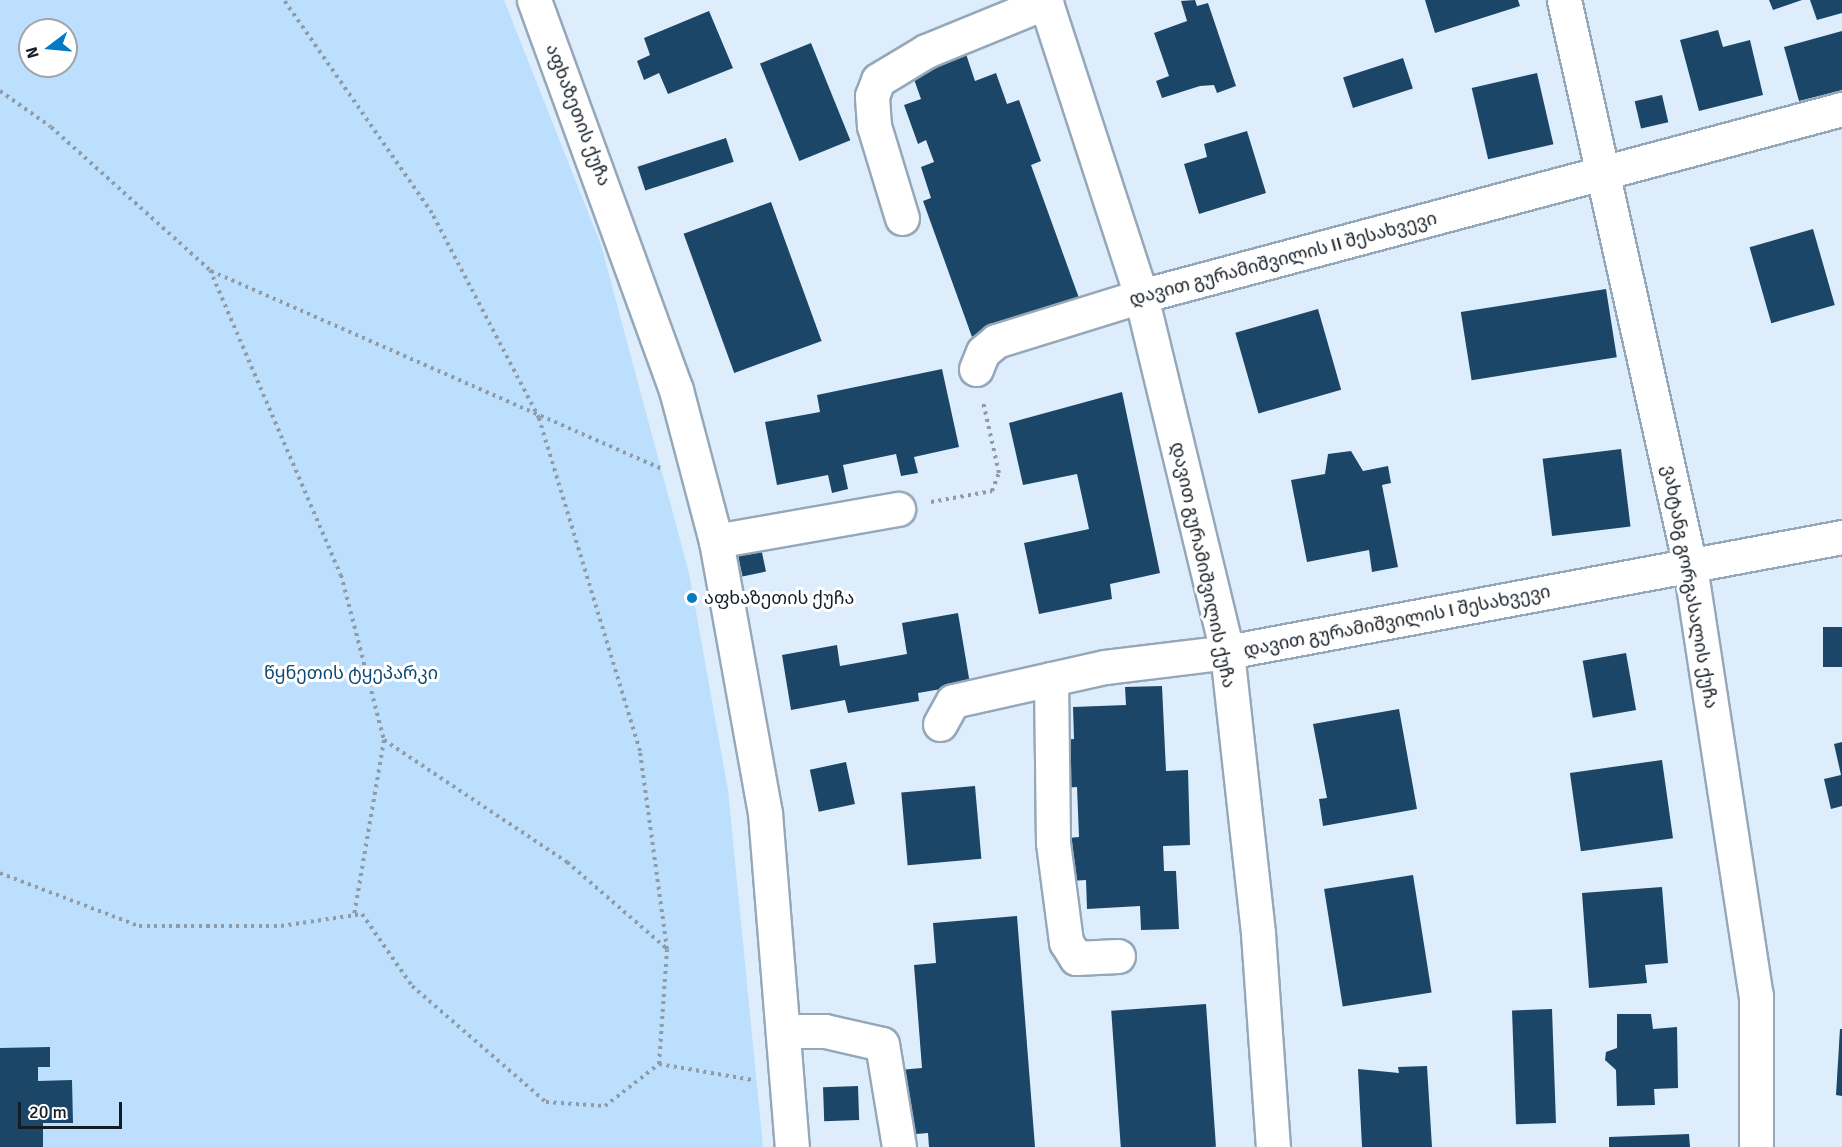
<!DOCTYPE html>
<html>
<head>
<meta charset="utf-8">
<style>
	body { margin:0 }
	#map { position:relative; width:1842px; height:1147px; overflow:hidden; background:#ddedfb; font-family:Signika,"Noto Sans Georgian",sans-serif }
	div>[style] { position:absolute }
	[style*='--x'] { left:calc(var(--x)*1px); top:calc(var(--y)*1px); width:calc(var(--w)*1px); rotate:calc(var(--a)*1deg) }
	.green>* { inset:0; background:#bcdffe }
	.building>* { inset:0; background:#1b4668; transform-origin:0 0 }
	.path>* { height:4px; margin-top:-2px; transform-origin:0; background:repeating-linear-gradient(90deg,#8f9ca7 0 3px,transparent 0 7.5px) }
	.roads { filter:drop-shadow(2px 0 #95a8b9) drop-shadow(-2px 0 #95a8b9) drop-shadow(0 2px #95a8b9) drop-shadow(0 -2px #95a8b9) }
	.minor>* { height:33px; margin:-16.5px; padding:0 16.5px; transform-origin:16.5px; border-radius:16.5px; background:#fff }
	.dots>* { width:16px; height:16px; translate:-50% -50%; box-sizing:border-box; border:3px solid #fff; border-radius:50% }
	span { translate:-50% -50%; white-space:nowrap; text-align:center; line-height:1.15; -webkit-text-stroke:6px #fff; paint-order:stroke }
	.street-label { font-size:18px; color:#151c22 }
	.poi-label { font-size:18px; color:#151c22 }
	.left { translate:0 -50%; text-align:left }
	.park-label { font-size:18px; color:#0d4974 }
	.north { position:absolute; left:18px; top:18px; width:60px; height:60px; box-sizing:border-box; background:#fff; border:2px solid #a1a4a7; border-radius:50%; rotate:254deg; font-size:16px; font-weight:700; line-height:24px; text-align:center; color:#151c22 }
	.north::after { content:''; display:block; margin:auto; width:21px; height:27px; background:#037bc4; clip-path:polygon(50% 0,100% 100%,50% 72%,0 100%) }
	.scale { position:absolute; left:18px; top:1102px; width:104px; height:27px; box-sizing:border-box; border:3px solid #151c22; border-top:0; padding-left:8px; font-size:18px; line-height:21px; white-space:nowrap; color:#151c22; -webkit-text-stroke:4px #fff; paint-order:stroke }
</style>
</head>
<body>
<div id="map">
	<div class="green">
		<i style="clip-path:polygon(evenodd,0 0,504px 0,601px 245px,689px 573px,728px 790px,763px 1147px,0 1147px,0 0,30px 30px,66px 30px,66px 66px,30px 66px,30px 30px)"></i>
	</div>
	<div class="building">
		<i style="clip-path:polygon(1195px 0,1197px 6px,1208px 3px,1236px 86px,1217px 93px,1214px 85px,1200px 86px,1162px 98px,1156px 81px,1169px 76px,1154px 33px,1187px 21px,1181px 1px)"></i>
		<i style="clip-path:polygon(1425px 0,1518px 0,1520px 6px,1435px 33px)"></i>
		<i style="clip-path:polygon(1769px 0,1802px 0,1773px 10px)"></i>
		<i style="clip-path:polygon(1810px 0,1842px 0,1842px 13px,1817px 20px)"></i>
		<i style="clip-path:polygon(709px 11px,733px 68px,668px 94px,659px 73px,644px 80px,637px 61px,650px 55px,644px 38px)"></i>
		<i style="clip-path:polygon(1718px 30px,1723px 47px,1750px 40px,1763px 95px,1699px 111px,1680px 40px)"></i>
		<i style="clip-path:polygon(1842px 31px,1842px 90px,1799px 101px,1784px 47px)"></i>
		<i style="left:811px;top:43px;width:105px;height:55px;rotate:68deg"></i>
		<i style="clip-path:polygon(964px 48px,975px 81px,996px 73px,1007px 104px,1019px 100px,1041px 161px,1031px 165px,1079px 298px,972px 337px,923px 201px,931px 198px,921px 167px,934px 162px,926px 140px,918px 144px,904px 105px,921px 99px,910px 68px)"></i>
		<i style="left:1403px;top:58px;width:32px;height:63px;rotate:72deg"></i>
		<i style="left:1537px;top:73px;width:73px;height:67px;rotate:77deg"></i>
		<i style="left:1662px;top:95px;width:28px;height:28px;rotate:77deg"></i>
		<i style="clip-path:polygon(1247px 131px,1266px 193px,1199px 214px,1184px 164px,1207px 157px,1204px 144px)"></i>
		<i style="left:726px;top:138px;width:25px;height:93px;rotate:72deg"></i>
		<i style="left:771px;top:202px;width:148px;height:93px;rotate:70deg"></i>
		<i style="left:1813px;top:229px;width:79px;height:66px;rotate:74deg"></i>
		<i style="left:1606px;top:289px;width:69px;height:147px;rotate:81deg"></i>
		<i style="left:1318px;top:309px;width:84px;height:86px;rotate:74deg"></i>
		<i style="clip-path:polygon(942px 369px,959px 447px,914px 457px,918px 473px,901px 476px,896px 454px,843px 465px,848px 489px,832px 493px,828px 475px,777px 485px,765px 422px,820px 412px,817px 395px)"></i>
		<i style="clip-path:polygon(1122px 392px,1160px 573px,1110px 584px,1112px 599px,1039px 614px,1024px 543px,1089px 529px,1077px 474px,1023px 485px,1009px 423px)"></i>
		<i style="left:1621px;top:449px;width:78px;height:79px;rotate:83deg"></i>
		<i style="clip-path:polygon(1351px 451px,1363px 471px,1388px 466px,1391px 483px,1382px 485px,1398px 567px,1372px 572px,1369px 550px,1307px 562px,1291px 480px,1325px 474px,1328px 454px)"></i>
		<i style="left:761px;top:548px;width:24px;height:24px;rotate:78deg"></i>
		<i style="clip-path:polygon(958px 613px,970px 684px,918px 693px,919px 701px,848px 713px,845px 700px,791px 710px,782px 655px,837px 645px,840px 666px,907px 654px,902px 623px)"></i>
		<i style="left:1823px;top:627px;width:19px;height:40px"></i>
		<i style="left:1626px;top:653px;width:58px;height:44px;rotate:80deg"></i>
		<i style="clip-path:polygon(1162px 686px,1166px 771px,1188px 770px,1190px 845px,1163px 846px,1164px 871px,1176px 871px,1179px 929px,1141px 930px,1140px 906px,1087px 909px,1086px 880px,1070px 881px,1068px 838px,1079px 837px,1077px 787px,1062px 788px,1060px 740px,1074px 739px,1073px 707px,1126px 705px,1125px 687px)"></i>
		<i style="clip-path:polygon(1399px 709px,1417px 809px,1323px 826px,1319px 799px,1327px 798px,1313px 724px)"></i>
		<i style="clip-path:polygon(1842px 742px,1842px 806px,1831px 809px,1824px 779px,1841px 775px,1834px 744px)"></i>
		<i style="left:1662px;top:760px;width:79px;height:93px;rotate:82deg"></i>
		<i style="left:846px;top:762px;width:43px;height:37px;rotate:78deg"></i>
		<i style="left:975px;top:786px;width:73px;height:74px;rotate:85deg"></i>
		<i style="left:1413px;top:875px;width:119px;height:90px;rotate:81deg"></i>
		<i style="clip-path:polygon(1662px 887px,1668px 963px,1645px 965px,1647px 983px,1589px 988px,1582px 893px)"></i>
		<i style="clip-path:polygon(1017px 916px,1035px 1147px,929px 1147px,928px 1133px,904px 1135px,899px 1070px,922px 1068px,914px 965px,936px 963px,933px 923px)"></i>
		<i style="left:1206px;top:1004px;width:143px;height:95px;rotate:86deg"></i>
		<i style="left:1552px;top:1009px;width:114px;height:40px;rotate:88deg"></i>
		<i style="clip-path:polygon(1617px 1014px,1651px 1014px,1653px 1029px,1677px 1027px,1678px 1088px,1654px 1089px,1655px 1105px,1617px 1106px,1616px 1070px,1605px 1060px,1606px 1052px,1617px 1048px)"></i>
		<i style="clip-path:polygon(1840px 1029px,1842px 1029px,1842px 1096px,1836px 1095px)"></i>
		<i style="clip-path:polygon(50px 1047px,50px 1067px,38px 1067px,38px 1081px,72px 1080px,73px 1123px,43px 1123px,43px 1147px,0 1147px,0 1048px)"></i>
		<i style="clip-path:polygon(1427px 1066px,1432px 1147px,1362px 1147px,1358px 1069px,1399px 1073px,1398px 1067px)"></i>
		<i style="left:858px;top:1086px;width:34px;height:35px;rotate:88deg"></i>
		<i style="clip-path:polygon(1689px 1134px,1690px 1147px,1609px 1147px,1609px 1137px)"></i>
	</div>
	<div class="path">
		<i style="--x:0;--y:91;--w:62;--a:35.2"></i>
		<i style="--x:51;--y:127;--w:214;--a:42"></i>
		<i style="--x:210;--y:270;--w:332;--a:66.8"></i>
		<i style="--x:341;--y:575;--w:171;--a:75.4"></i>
		<i style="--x:384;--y:740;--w:178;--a:99.7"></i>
		<i style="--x:211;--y:271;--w:493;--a:23.7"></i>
		<i style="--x:931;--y:502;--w:62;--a:-10.2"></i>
		<i style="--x:992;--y:491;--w:19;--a:-69"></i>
		<i style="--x:999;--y:473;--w:73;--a:-102.7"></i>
		<i style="--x:384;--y:740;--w:220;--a:33.7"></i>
		<i style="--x:567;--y:862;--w:133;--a:41"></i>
		<i style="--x:0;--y:873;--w:149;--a:20.9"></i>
		<i style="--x:139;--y:926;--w:142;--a:0"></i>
		<i style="--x:281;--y:926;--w:82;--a:-8.4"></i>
		<i style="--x:362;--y:914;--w:88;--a:55.2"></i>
		<i style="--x:412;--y:986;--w:177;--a:40.9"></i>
		<i style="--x:546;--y:1102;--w:59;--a:3.9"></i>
		<i style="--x:605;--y:1106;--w:68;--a:-37.9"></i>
		<i style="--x:659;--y:1064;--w:115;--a:-86"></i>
		<i style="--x:667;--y:949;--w:200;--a:-97.8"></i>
		<i style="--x:640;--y:751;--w:348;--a:-106.9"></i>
		<i style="--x:539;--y:418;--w:231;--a:-117.6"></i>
		<i style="--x:432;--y:213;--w:259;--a:-124.8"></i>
		<i style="--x:659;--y:1064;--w:95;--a:9.7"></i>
	</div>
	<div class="roads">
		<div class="minor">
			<i style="--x:534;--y:0;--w:415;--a:70"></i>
			<i style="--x:676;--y:390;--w:156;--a:75.2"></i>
			<i style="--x:716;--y:541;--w:276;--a:79.8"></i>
			<i style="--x:765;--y:813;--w:335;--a:85.4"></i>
			<i style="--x:1045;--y:0;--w:311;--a:72"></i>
			<i style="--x:1141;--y:296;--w:366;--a:76.4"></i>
			<i style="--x:1227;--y:652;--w:283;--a:83.7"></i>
			<i style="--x:1258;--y:933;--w:215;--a:86"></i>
			<i style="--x:1564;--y:0;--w:580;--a:77.45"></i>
			<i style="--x:1690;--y:566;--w:434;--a:81.3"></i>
			<i style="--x:1756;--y:995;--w:152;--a:90"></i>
			<i style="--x:902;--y:218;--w:96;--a:-106.9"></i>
			<i style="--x:874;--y:126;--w:30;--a:-94"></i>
			<i style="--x:872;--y:96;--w:17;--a:-69"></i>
			<i style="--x:878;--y:80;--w:56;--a:-31.1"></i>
			<i style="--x:926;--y:51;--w:130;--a:-22.2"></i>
			<i style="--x:976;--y:369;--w:18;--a:-68"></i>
			<i style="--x:983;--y:352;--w:17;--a:-40"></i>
			<i style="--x:996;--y:341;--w:152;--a:-17.2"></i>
			<i style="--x:1141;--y:296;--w:726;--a:-14.94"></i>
			<i style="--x:716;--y:541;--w:185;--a:-10"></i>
			<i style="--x:1051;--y:679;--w:164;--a:89.3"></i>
			<i style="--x:1053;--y:843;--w:100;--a:82.5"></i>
			<i style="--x:1066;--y:942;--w:19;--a:58"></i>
			<i style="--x:1076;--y:958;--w:42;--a:-2.7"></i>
			<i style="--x:940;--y:724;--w:26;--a:-61"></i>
			<i style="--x:953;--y:701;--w:156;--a:-12.6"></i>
			<i style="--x:1105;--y:667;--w:123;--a:-7"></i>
			<i style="--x:1227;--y:652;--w:626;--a:-10.59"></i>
			<i style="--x:783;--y:1031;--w:42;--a:0"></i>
			<i style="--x:825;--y:1031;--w:58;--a:12.8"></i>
			<i style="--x:882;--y:1044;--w:104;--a:80.6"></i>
		</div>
	</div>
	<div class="dots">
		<i style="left:692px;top:598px;background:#037bc4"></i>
	</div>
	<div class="street-label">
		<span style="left:578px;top:115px;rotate:69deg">აფხაზეთის ქუჩა</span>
		<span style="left:1283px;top:259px;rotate:-15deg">დავით გურამიშვილის II შესახვევი</span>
		<span style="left:1203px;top:565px;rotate:78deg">დავით გურამიშვილის ქუჩა</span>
		<span style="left:1690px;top:587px;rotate:80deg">ვახტანგ გორგასალის ქუჩა</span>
		<span style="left:1397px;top:621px;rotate:-11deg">დავით გურამიშვილის I შესახვევი</span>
	</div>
	<div class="poi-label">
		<span class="left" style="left:704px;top:598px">აფხაზეთის ქუჩა</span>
	</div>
	<div class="park-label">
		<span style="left:351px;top:673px">წყნეთის ტყეპარკი</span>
	</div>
	<div class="north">N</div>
	<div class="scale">20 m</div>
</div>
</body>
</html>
